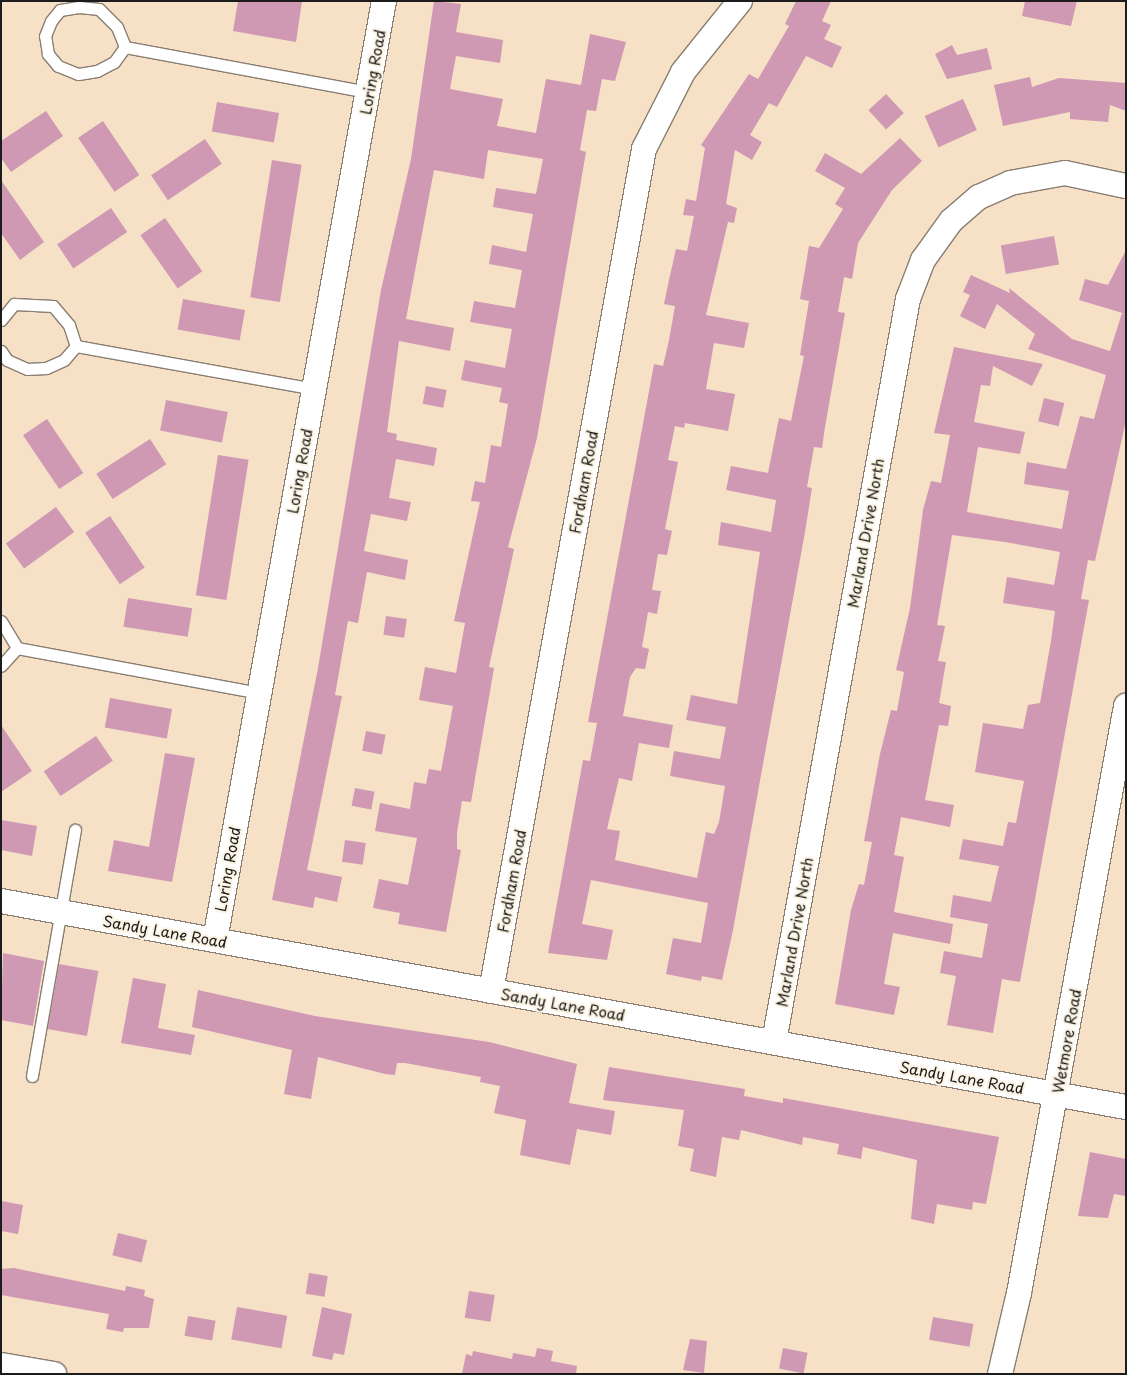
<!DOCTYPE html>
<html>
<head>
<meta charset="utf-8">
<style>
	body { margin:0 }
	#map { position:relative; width:1127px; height:1375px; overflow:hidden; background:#f6e0c6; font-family:"Playpen Sans",sans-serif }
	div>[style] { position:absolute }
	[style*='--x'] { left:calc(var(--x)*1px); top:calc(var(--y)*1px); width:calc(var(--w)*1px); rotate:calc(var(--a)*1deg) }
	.building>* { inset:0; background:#cf99b3; transform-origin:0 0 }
	.roads { filter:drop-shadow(1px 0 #897e71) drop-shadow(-1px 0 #897e71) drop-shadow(0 1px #897e71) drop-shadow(0 -1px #897e71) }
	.service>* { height:11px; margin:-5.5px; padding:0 5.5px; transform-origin:5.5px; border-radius:5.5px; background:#fff }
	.minor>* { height:24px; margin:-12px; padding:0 12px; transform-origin:12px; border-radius:12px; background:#fff }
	span { translate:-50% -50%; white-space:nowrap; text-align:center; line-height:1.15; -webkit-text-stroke:4.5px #fcf5e5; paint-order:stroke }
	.street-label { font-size:15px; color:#1c1c1c }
	.frame { position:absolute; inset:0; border:2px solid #1c1c1c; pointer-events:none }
</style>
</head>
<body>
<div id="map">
	<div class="building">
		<i style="clip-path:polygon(238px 1px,302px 1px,296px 42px,233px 31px)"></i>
		<i style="clip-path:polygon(434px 1px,461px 4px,456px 32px,503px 40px,500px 63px,456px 56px,450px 89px,503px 99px,497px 126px,536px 133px,546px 79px,581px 85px,590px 34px,626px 42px,615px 81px,602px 79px,596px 111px,587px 110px,580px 150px,586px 152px,537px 438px,508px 547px,514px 549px,489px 667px,494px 668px,471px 802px,462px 801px,457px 833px,457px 849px,461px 850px,446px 932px,398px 924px,400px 913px,373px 908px,379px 879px,408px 885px,417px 838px,375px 831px,380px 803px,410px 809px,414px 782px,426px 784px,429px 769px,441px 771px,453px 706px,419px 700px,425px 667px,456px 673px,465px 623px,454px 621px,480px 502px,471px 501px,475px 481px,485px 483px,491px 445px,501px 447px,508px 404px,499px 402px,502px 388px,461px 380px,465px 360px,505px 368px,512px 329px,470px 322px,474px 301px,515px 308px,522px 270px,489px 264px,492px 245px,526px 252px,533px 214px,493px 207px,496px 188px,536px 194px,543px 159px,488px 150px,484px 179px,434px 170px,406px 319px,454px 328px,450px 351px,399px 341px,387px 432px,397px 434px,396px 440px,437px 448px,434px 466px,396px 459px,389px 498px,411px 502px,407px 521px,371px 514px,364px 551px,408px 560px,405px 580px,367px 572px,358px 623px,348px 621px,335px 695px,342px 696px,307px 870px,342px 877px,337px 902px,315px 897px,313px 908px,272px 900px,318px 668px,381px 290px,411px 159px)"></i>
		<i style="clip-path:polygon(796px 1px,831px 1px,822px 21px,831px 25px,824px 39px,842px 47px,832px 68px,806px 56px,777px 107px,769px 103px,750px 135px,762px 142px,752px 160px,735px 150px,726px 204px,737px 208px,734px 223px,728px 222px,706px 315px,749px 323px,744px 348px,714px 343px,706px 389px,735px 394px,728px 431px,685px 423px,684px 428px,675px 426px,668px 460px,678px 462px,665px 529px,672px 531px,667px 555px,658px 554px,652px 590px,661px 591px,657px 614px,648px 612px,642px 647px,649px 649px,645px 669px,636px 668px,630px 677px,623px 716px,673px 725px,669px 748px,639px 743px,632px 781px,619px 778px,607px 829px,620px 831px,615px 860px,697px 878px,706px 832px,714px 834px,719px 822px,725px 786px,670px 776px,674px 751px,720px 759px,726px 727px,686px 720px,691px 695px,737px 704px,760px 552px,718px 545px,721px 522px,771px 532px,776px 500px,726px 490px,731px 466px,768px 473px,779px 418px,791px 421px,804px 356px,800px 355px,809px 301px,800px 299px,809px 246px,819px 248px,843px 209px,835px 204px,845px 188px,815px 171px,825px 153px,861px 174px,900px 138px,922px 161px,892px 190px,858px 243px,852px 279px,844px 277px,838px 312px,845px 313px,825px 427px,822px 448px,814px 447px,807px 487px,812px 488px,805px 532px,733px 930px,722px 980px,702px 976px,701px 981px,666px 974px,673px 938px,701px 943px,708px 903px,591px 880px,582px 924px,613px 930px,607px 960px,548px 953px,583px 760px,590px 761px,597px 723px,588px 722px,654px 364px,663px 366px,669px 340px,675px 306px,664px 304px,669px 280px,676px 249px,687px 251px,694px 216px,683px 215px,686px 199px,696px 201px,705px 148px,701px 145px,749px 74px,758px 79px,789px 26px,785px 24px)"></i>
		<i style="clip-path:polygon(1025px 1px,1077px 1px,1071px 26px,1022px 16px)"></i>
		<i style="clip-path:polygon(952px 45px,957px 55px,987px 48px,992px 69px,947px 79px,935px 54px)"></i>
		<i style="clip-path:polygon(1030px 77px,1032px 87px,1059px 78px,1126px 83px,1126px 111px,1110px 105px,1108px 122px,1070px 119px,1070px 112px,1003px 126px,994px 85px)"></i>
		<i style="left:886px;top:94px;width:26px;height:24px;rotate:47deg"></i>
		<i style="left:963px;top:99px;width:34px;height:42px;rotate:66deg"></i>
		<i style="left:217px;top:102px;width:63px;height:30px;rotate:10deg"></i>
		<i style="clip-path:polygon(46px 111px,63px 136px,11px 172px,1px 158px,1px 141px)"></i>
		<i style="left:103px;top:121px;width:65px;height:30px;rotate:56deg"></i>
		<i style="left:205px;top:139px;width:30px;height:65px;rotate:56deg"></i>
		<i style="left:272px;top:160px;width:30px;height:139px;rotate:9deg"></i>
		<i style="clip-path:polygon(1px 180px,44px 242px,20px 260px,1px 233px)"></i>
		<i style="left:111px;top:208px;width:29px;height:65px;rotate:56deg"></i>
		<i style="left:165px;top:218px;width:65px;height:30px;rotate:55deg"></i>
		<i style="left:1054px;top:236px;width:29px;height:54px;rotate:80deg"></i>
		<i style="clip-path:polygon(1126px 250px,1126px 314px,1079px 300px,1085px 279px,1108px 285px)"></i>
		<i style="clip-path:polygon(971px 275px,1010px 293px,1009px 288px,1072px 339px,1110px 351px,1122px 313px,1126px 314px,1126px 420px,1095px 561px,1088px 560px,1081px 599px,1089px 600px,1020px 982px,1002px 979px,993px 1033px,947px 1025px,956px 976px,940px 973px,944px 951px,982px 958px,988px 924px,950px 917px,953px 895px,991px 902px,999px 866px,959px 859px,963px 839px,1003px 846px,1008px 822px,1016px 823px,1024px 781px,975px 772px,983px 723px,1023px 729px,1028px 705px,1040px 703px,1051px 641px,1055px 611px,1003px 603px,1007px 577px,1054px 585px,1060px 552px,1005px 542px,952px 535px,937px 625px,945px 626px,938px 661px,946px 662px,939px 703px,951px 706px,948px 726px,939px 725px,925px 800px,954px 805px,950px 827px,901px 817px,894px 855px,904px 857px,894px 912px,953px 924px,950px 944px,893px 933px,884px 984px,900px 987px,894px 1015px,835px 1004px,851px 910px,859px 884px,864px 885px,872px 842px,864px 841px,880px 754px,891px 710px,897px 711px,904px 672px,896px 670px,910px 608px,923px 510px,931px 481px,941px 483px,950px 435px,934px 433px,954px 347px,1043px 364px,1032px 386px,993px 366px,990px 386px,981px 385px,974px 422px,1025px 432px,1020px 454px,978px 447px,967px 512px,1062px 529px,1069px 491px,1024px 484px,1027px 462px,1066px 469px,1080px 416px,1094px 419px,1106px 375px,1028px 349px,1035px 334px,997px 304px,985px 329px,960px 316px,970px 295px,963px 292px)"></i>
		<i style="left:183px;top:299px;width:63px;height:31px;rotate:10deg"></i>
		<i style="left:426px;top:386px;width:21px;height:18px;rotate:11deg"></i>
		<i style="left:1044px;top:398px;width:21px;height:24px;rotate:14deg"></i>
		<i style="left:166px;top:400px;width:63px;height:31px;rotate:11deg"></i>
		<i style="left:47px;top:419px;width:65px;height:29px;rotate:56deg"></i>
		<i style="left:150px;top:439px;width:30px;height:64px;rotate:57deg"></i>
		<i style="left:218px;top:455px;width:31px;height:142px;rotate:9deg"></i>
		<i style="left:56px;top:507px;width:31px;height:62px;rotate:54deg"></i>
		<i style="left:110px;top:516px;width:62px;height:30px;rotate:56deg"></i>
		<i style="left:128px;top:598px;width:65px;height:29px;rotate:9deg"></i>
		<i style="left:386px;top:616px;width:21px;height:19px;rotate:8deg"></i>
		<i style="left:110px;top:698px;width:63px;height:30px;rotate:10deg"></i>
		<i style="clip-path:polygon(1px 725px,32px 771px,1px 792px)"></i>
		<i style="left:366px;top:731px;width:20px;height:20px;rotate:11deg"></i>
		<i style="left:96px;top:736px;width:30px;height:63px;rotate:56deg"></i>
		<i style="clip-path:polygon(165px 753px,195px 758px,172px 882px,108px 871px,114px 840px,149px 847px)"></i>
		<i style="left:355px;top:788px;width:20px;height:18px;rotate:11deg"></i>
		<i style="clip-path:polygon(1px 820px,37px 826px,32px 856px,1px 850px)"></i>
		<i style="left:345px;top:840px;width:21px;height:22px;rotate:8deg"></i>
		<i style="clip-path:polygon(3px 953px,44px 961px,33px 1026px,1px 1020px)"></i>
		<i style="left:59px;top:964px;width:40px;height:66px;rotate:10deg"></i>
		<i style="clip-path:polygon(133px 978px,166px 984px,158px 1028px,195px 1035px,191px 1055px,121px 1043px)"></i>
		<i style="clip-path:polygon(198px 990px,315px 1016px,489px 1042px,577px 1064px,569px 1103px,615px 1111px,611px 1135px,577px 1129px,570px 1165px,520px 1155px,526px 1120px,494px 1113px,500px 1086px,480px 1082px,481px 1077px,405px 1063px,397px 1063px,395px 1075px,385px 1074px,318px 1057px,311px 1099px,284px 1094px,292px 1050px,192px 1027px)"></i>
		<i style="clip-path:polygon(609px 1067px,745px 1089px,744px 1096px,783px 1103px,783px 1098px,999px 1137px,986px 1204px,973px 1202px,972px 1210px,937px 1204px,934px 1224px,911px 1219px,917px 1160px,863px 1147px,861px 1159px,837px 1154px,839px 1144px,803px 1137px,802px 1145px,741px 1130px,739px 1140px,722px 1137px,716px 1177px,690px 1171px,694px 1149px,678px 1146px,684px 1110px,603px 1100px)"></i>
		<i style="clip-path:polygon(1090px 1152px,1126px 1159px,1126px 1196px,1114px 1194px,1108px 1218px,1078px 1216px)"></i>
		<i style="clip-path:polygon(1px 1201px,23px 1205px,18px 1234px,1px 1231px)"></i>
		<i style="left:118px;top:1233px;width:30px;height:23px;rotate:14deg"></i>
		<i style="clip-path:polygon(14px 1268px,125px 1291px,126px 1286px,145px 1290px,144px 1296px,154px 1299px,149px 1328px,124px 1328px,123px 1332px,106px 1329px,109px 1314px,1px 1295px,1px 1269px)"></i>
		<i style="left:309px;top:1273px;width:19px;height:21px;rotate:9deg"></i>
		<i style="left:469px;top:1291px;width:26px;height:27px;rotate:9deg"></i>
		<i style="left:237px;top:1307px;width:51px;height:33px;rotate:10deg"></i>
		<i style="clip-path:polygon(322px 1307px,352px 1314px,344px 1355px,334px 1353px,332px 1360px,312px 1356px)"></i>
		<i style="left:188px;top:1316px;width:28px;height:20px;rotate:10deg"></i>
		<i style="left:933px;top:1317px;width:41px;height:23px;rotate:10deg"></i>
		<i style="clip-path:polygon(690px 1339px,707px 1341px,704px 1373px,683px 1370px)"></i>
		<i style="clip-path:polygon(537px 1348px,553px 1351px,551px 1361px,577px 1366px,576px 1374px,462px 1374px,466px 1354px,472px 1356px,473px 1351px,512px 1359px,513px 1353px,535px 1357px)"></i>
		<i style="left:783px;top:1348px;width:25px;height:21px;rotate:11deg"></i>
	</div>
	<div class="roads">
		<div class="service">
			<i style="--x:79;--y:7;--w:20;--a:6"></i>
			<i style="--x:99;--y:9;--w:25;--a:45"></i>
			<i style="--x:117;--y:27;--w:22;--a:68"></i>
			<i style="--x:125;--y:47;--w:19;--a:126"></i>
			<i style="--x:114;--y:62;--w:19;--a:152"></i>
			<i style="--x:97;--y:71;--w:19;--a:171"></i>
			<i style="--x:78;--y:74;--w:22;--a:-158"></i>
			<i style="--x:58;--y:66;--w:16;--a:-130"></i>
			<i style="--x:48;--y:54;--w:18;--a:-99"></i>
			<i style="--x:45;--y:36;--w:16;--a:-68"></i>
			<i style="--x:51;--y:21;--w:14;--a:-51"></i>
			<i style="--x:60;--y:10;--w:19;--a:-9"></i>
			<i style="--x:125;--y:47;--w:247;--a:10.5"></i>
			<i style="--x:1;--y:320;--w:21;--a:-51"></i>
			<i style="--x:14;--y:304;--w:39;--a:3"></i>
			<i style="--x:53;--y:306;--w:25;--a:50"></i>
			<i style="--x:69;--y:325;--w:22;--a:72"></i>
			<i style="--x:76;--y:346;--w:18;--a:131"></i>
			<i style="--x:64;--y:360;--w:20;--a:156"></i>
			<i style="--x:46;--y:368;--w:19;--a:177"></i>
			<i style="--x:27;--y:369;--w:22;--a:-156"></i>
			<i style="--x:7;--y:360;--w:11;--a:-124"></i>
			<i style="--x:76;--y:346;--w:242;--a:10.2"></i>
			<i style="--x:1;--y:621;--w:31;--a:59"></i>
			<i style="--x:17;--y:648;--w:24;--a:132"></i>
			<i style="--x:17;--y:648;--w:246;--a:10.5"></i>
			<i style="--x:32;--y:1076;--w:250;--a:-80.1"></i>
		</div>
		<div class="minor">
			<i style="--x:1;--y:901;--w:1144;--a:10.38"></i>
			<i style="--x:215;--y:940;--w:954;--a:-79.8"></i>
			<i style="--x:491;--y:991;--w:856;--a:-79.7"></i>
			<i style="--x:644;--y:149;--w:86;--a:-63.1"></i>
			<i style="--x:683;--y:72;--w:91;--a:-51.2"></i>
			<i style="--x:774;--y:1042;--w:755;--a:-79.78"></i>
			<i style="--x:908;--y:299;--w:42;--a:-69"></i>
			<i style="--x:923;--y:260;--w:48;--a:-54.3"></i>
			<i style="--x:951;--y:221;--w:37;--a:-41"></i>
			<i style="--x:979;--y:197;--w:34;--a:-24"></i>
			<i style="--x:1010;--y:183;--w:56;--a:-10.3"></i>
			<i style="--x:1065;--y:173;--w:62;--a:12"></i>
			<i style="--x:1;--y:1365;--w:54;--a:9.6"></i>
			<i style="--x:1000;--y:1374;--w:83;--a:-76.8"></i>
			<i style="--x:1019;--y:1293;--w:597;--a:-79.67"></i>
		</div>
	</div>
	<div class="street-label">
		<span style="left:372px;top:72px;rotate:-80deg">Loring Road</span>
		<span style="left:299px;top:471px;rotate:-80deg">Loring Road</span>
		<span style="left:583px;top:482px;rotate:-80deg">Fordham Road</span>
		<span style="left:865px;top:533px;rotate:-80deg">Marland Drive North</span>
		<span style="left:227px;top:869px;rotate:-80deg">Loring Road</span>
		<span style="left:511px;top:881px;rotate:-80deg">Fordham Road</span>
		<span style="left:165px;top:931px;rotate:10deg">Sandy Lane Road</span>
		<span style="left:794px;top:932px;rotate:-80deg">Marland Drive North</span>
		<span style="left:563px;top:1004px;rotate:10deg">Sandy Lane Road</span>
		<span style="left:1066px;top:1041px;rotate:-80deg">Wetmore Road</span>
		<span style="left:962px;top:1077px;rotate:10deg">Sandy Lane Road</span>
	</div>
	<div class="frame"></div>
</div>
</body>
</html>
